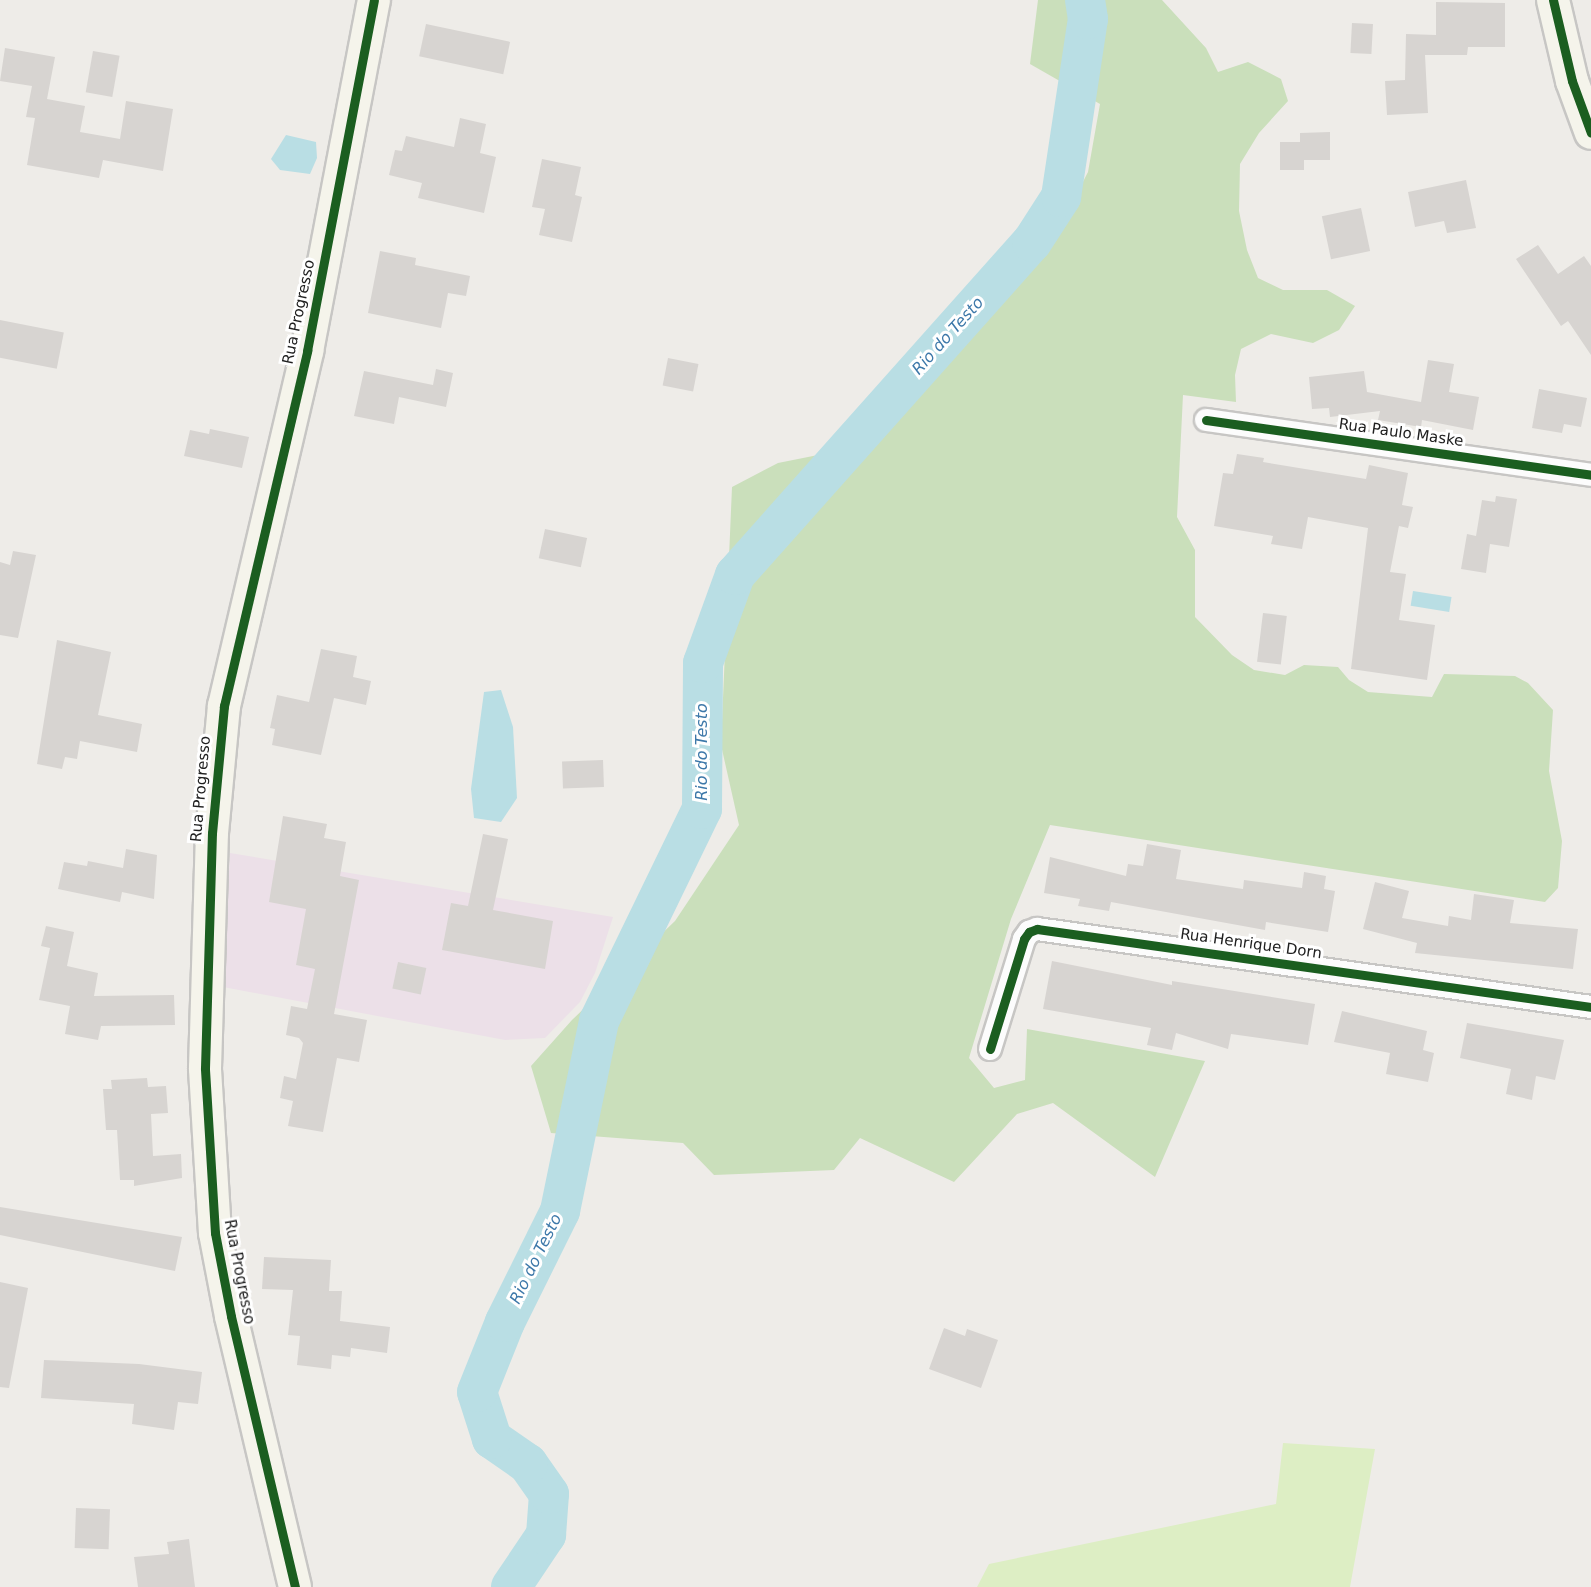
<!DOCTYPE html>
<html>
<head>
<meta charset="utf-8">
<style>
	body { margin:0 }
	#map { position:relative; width:1591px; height:1587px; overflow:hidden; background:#eeece8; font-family:"DejaVu Sans",sans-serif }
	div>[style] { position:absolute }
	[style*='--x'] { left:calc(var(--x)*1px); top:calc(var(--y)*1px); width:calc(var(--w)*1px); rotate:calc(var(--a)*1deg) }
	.industrial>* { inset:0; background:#ece0e8 }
	.grass>* { inset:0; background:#ddeec4 }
	.forest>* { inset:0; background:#cadfbb }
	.water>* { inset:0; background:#b9dee4; transform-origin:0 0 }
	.river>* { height:40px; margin:-20px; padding:0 20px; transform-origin:20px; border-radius:20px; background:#b9dee4 }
	.building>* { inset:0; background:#d7d4d1; transform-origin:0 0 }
	.roads { filter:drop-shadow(2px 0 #c7c6c4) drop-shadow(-2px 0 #c7c6c4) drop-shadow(0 2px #c7c6c4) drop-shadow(0 -2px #c7c6c4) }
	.street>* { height:22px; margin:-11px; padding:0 11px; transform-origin:11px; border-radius:11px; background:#fcfcfc }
	.secondary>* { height:32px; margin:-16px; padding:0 16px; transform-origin:16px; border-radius:16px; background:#f5f4eb }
	.cycleway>* { height:9px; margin:-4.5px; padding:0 4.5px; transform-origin:4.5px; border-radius:4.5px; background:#1b5e20 }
	span { translate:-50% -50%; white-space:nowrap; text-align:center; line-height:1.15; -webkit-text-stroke:6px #fff; paint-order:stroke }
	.street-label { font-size:15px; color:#202020 }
	.water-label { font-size:16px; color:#3d78a9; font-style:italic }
</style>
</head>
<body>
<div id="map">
	<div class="industrial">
		<i style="clip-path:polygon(230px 853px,613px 917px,595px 973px,580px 1002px,545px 1038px,505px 1040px,223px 987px)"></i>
	</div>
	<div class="grass">
		<i style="clip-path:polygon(1283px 1443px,1375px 1449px,1350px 1587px,977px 1587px,989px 1564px,1276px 1504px)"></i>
	</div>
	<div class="forest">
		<i style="clip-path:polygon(1038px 0,1162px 0,1206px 48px,1218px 72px,1248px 62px,1281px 79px,1288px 101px,1259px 133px,1240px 164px,1239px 211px,1247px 250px,1258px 278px,1283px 290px,1327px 290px,1355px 306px,1339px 330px,1313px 343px,1271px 334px,1241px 349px,1235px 375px,1236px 402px,1183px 395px,1177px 517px,1195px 550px,1195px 617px,1232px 655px,1254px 670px,1285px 675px,1304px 665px,1338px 667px,1349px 680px,1368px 692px,1432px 697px,1444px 674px,1515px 676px,1528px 683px,1553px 710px,1549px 771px,1562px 841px,1558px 888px,1545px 902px,1050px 825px,1011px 919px,969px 1058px,994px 1088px,1025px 1080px,1027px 1029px,1205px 1061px,1155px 1177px,1053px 1103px,1017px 1114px,954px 1182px,860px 1138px,834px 1170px,714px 1175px,683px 1143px,551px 1133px,531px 1066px,572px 1020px,675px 921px,739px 825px,721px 745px,732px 487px,778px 463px,873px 444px,981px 320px,1048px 250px,1088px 172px,1100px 104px,1030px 64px)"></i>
	</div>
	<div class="water">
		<i style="clip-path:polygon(286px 135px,316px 142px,317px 158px,310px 174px,280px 170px,271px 159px)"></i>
		<i style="left:1413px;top:591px;width:39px;height:15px;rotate:9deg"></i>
		<i style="clip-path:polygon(501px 690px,513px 727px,517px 798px,501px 822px,474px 818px,471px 789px,484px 692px)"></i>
	</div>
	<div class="river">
		<i style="--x:511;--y:1587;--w:63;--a:-56.1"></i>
		<i style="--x:546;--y:1535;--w:41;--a:-85.8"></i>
		<i style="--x:549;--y:1494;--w:37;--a:-125"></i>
		<i style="--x:528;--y:1464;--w:44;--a:-145.2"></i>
		<i style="--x:492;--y:1439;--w:49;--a:-107.7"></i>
		<i style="--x:477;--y:1392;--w:75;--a:-68.2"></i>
		<i style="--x:505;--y:1322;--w:124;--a:-63.6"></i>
		<i style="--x:560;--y:1211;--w:194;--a:-78.4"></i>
		<i style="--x:599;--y:1021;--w:236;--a:-64.1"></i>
		<i style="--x:702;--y:809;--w:146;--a:-89.6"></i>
		<i style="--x:703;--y:663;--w:94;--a:-70"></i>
		<i style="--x:735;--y:575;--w:446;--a:-48.3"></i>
		<i style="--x:1032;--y:242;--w:54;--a:-57.2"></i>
		<i style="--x:1061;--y:197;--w:180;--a:-81.4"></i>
		<i style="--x:1088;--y:19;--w:19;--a:-99"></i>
	</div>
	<div class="building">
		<i style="clip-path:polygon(1436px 2px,1505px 3px,1505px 47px,1468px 47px,1467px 55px,1425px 55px,1428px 113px,1387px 115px,1385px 81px,1405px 80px,1406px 34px,1436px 35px)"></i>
		<i style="left:1352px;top:23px;width:21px;height:30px;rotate:3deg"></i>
		<i style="left:426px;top:24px;width:86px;height:33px;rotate:12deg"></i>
		<i style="clip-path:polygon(5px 48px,55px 57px,47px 99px,85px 106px,80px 132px,120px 139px,126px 101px,173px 109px,163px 171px,103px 160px,99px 178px,27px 165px,35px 118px,26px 117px,32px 86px,0 81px)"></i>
		<i style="left:93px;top:51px;width:27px;height:42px;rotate:10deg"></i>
		<i style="clip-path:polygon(460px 118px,486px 124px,480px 153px,496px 157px,484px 213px,418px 198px,422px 183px,389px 175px,395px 150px,402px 151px,406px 136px,454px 147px)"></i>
		<i style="clip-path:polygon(1330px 132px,1330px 160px,1304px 160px,1304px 170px,1280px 170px,1280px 142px,1300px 142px,1300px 133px)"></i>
		<i style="clip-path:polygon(542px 159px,581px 167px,575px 195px,582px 197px,572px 242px,539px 235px,545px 209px,532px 207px)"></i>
		<i style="clip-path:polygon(1466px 180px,1476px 228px,1447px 233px,1444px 221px,1415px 227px,1408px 192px)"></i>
		<i style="left:1361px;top:208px;width:44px;height:40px;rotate:78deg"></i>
		<i style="clip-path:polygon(1538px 245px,1558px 274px,1584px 256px,1591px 266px,1591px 355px,1568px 321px,1561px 326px,1516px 259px)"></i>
		<i style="clip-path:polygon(380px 251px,416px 258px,415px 265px,470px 276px,466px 296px,448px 293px,441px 328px,368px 313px)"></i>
		<i style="left:0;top:320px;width:65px;height:37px;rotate:11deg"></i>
		<i style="left:668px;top:358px;width:31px;height:28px;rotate:11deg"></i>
		<i style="clip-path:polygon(1428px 360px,1454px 364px,1449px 392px,1479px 397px,1473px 430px,1422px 420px,1421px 427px,1378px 420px,1380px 411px,1330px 417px,1329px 408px,1312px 409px,1309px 377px,1364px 371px,1367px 392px,1421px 402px)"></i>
		<i style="clip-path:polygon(436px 369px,453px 373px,446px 407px,399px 397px,394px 424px,354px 416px,364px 371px,433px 385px)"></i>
		<i style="clip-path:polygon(1539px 389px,1587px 398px,1581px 427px,1564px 424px,1562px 433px,1532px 428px)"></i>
		<i style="clip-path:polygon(210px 429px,249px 437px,242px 468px,184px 456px,190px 430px,209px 434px)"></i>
		<i style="clip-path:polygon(1237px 454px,1264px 458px,1263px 462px,1366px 479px,1369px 465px,1408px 473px,1402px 505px,1413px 507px,1408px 528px,1399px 526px,1390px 572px,1406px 574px,1399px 620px,1435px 625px,1427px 680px,1351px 669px,1368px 528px,1308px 517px,1302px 549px,1271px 544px,1273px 536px,1214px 526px,1223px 473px,1233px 474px)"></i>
		<i style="clip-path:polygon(1496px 496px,1517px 499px,1509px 547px,1490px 544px,1486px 573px,1461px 569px,1467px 534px,1476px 536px,1482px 500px,1495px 502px)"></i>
		<i style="left:545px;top:529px;width:43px;height:30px;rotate:12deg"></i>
		<i style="clip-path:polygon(13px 551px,36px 555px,18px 638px,0 635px,0 562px,10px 565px)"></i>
		<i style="left:1263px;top:613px;width:24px;height:49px;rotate:7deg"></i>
		<i style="clip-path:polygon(57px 640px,111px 652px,98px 715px,142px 724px,137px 752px,80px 741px,77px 759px,65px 757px,62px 769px,37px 764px)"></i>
		<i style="clip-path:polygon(321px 649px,357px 656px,353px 677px,371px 681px,366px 705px,334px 698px,321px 755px,272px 745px,275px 729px,270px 728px,277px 695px,309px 702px)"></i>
		<i style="left:603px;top:760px;width:27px;height:41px;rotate:88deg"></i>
		<i style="clip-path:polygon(283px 816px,327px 824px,324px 838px,346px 842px,340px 876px,359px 880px,334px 1014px,367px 1020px,359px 1062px,337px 1058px,323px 1132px,288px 1126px,293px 1101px,280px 1098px,284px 1076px,296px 1079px,303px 1043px,299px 1038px,286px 1035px,291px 1006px,307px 1009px,315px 969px,296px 965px,306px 909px,269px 902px)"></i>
		<i style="clip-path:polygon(483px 834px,508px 839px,493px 910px,553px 921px,545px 969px,442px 950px,451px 903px,468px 906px)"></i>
		<i style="clip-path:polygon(1147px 844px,1181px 850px,1176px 879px,1243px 889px,1244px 880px,1302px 888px,1304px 872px,1326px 876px,1324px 889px,1335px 891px,1328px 932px,1266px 922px,1265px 930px,1111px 902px,1109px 911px,1078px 906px,1080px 899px,1044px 893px,1050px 857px,1126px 876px,1128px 864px,1143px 866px)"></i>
		<i style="clip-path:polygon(126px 849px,157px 855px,154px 899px,122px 892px,120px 902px,58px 889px,64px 862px,87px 866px,88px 861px,123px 868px)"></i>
		<i style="clip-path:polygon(1375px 882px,1409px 891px,1402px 918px,1448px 926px,1449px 916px,1471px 920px,1474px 894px,1514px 900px,1510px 923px,1578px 929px,1573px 969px,1415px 953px,1417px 943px,1363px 929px)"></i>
		<i style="clip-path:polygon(46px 926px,74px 932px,67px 966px,98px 973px,94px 996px,174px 995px,175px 1025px,101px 1026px,98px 1040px,65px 1034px,70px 1006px,39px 1000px,50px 948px,41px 946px)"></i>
		<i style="clip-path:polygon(1052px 961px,1172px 985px,1172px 981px,1315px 1004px,1308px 1045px,1231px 1034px,1228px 1049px,1176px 1033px,1172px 1050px,1147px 1045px,1151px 1028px,1043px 1009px)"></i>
		<i style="left:398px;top:962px;width:29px;height:27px;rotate:12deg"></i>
		<i style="clip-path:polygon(1342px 1011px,1427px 1031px,1423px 1050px,1434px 1053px,1428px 1082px,1386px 1074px,1390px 1053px,1334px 1042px)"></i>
		<i style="clip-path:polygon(1467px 1023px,1564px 1040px,1555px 1080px,1536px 1076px,1532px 1100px,1506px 1094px,1511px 1069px,1460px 1058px)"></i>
		<i style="clip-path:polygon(147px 1078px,148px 1087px,166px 1086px,168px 1113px,151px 1114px,153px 1156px,181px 1154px,182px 1178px,134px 1186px,134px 1180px,120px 1180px,117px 1130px,106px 1130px,103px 1089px,112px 1089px,111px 1080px)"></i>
		<i style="clip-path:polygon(0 1207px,182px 1237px,175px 1271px,0 1235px)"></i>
		<i style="clip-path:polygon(264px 1257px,331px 1260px,329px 1291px,342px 1291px,340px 1321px,390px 1327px,387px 1353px,351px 1348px,350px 1357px,332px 1355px,331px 1369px,297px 1365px,300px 1336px,288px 1335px,293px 1290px,262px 1289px)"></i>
		<i style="clip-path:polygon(0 1282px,28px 1288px,9px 1388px,0 1387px)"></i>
		<i style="clip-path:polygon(944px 1328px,965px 1336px,967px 1329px,998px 1340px,981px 1388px,929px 1369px)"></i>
		<i style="clip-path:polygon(44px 1360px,139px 1364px,202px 1372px,198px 1404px,178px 1402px,174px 1430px,132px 1424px,134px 1404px,41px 1398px)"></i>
		<i style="left:76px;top:1508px;width:34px;height:40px;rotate:2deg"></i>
		<i style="clip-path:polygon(189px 1539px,195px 1587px,138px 1587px,134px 1557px,169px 1554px,167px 1542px)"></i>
	</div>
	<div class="roads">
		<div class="street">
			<i style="--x:1206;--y:420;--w:389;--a:8.1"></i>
			<i style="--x:990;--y:1049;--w:115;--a:-72.8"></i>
			<i style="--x:1024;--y:939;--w:9;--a:-54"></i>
			<i style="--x:1029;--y:932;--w:9;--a:-21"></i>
			<i style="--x:1037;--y:929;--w:559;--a:8.01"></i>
		</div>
		<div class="secondary">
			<i style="--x:1553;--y:0;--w:83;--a:76.8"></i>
			<i style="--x:1572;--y:81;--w:55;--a:69.9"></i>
			<i style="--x:295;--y:1587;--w:278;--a:-103.3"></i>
			<i style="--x:231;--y:1316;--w:85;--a:-100.9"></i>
			<i style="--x:215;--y:1233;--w:165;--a:-93.5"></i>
			<i style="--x:205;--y:1068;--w:235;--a:-88.3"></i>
			<i style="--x:212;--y:833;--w:128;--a:-84.6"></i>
			<i style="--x:224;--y:706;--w:365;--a:-76.8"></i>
			<i style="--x:307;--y:351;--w:357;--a:-79.2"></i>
		</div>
	</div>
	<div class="cycleway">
		<i style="--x:1553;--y:0;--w:83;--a:76.8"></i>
		<i style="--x:1572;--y:81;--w:55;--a:69.9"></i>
		<i style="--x:1206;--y:420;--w:389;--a:8.1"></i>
		<i style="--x:990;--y:1049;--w:115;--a:-72.8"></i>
		<i style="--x:1024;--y:939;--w:9;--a:-54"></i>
		<i style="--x:1029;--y:932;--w:9;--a:-21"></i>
		<i style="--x:1037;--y:929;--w:559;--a:8.01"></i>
		<i style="--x:295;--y:1587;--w:278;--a:-103.3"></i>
		<i style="--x:231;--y:1316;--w:85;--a:-100.9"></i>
		<i style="--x:215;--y:1233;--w:165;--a:-93.5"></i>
		<i style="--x:205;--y:1068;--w:235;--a:-88.3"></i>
		<i style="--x:212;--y:833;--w:128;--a:-84.6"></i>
		<i style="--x:224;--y:706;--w:365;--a:-76.8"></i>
		<i style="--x:307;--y:351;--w:357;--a:-79.2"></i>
	</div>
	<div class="street-label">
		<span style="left:299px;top:312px;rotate:-78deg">Rua Progresso</span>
		<span style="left:1401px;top:433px;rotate:8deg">Rua Paulo Maske</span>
		<span style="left:201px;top:789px;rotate:-85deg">Rua Progresso</span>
		<span style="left:1251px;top:944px;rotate:8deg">Rua Henrique Dorn</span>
		<span style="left:239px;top:1272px;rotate:79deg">Rua Progresso</span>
	</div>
	<div class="water-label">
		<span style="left:948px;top:336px;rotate:-48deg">Rio do Testo</span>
		<span style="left:702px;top:752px;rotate:-90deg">Rio do Testo</span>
		<span style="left:536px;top:1259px;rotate:-64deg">Rio do Testo</span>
	</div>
</div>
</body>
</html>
